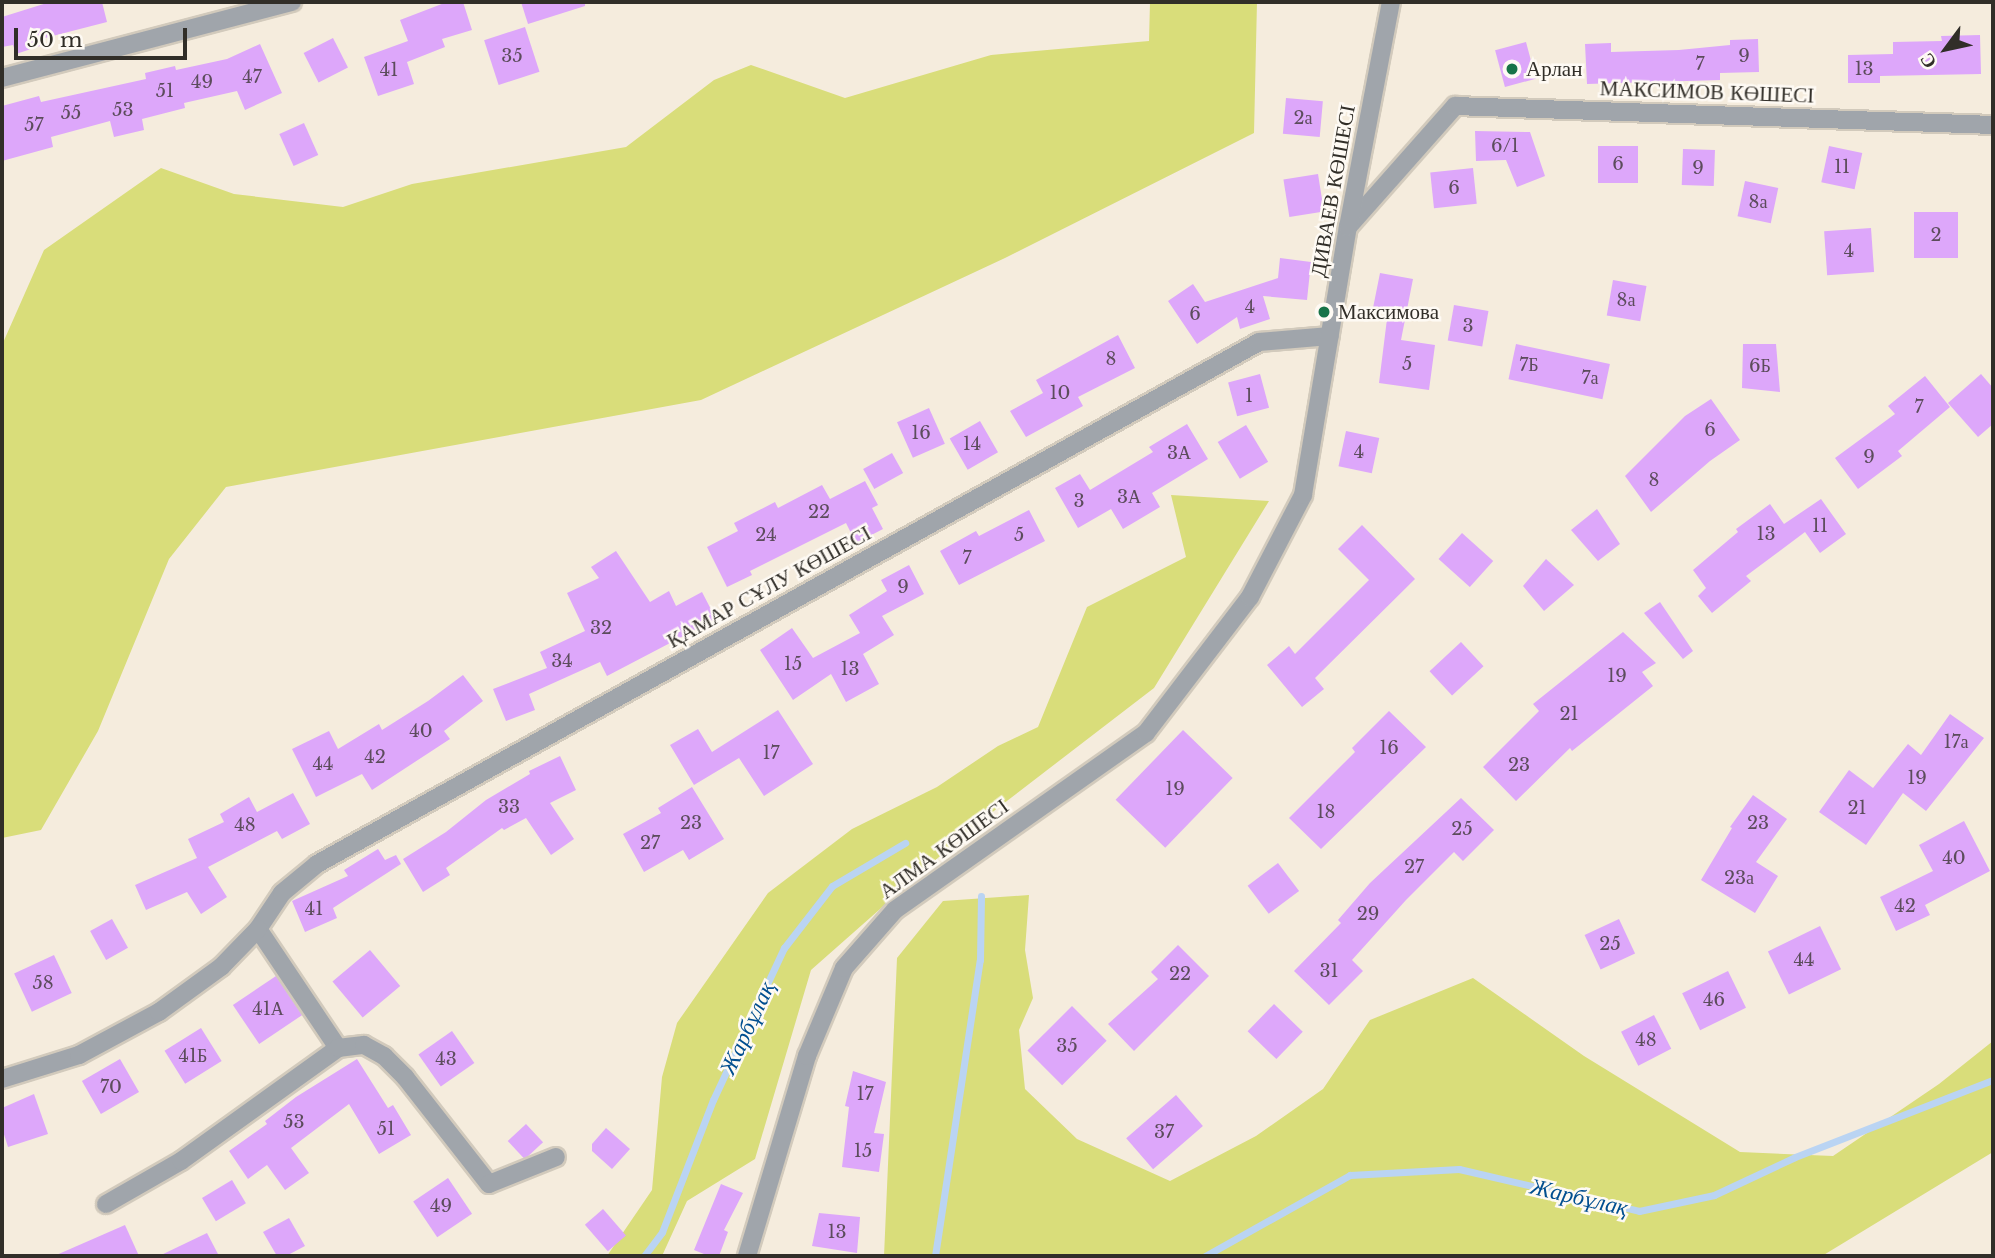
<!DOCTYPE html>
<html>
<head>
<meta charset="utf-8">
<style>
	body { margin:0 }
	#map { position:relative; width:1995px; height:1258px; overflow:hidden; background:#f5ecdd; font-family:"Libre Baskerville",serif }
	div>[style] { position:absolute }
	[style*='--x'] { left:calc(var(--x)*1px); top:calc(var(--y)*1px); width:calc(var(--w)*1px); rotate:calc(var(--a)*1deg) }
	.green>* { inset:0; background:#d9dd7a }
	.stream>* { height:7px; margin:-3.5px; padding:0 3.5px; transform-origin:3.5px; border-radius:3.5px; background:#bad4f3 }
	.building>* { inset:0; background:#dda7fa; transform-origin:0 0 }
	.roads { filter:drop-shadow(2px 0 #d2cabc) drop-shadow(-2px 0 #d2cabc) drop-shadow(0 2px #d2cabc) drop-shadow(0 -2px #d2cabc) }
	.minor>* { height:18px; margin:-9px; padding:0 9px; transform-origin:9px; border-radius:9px; background:#a0a5ab }
	.tertiary>* { height:18px; margin:-9px; padding:0 9px; transform-origin:9px; border-radius:9px; background:#a0a5ab }
	.dots>* { width:19px; height:19px; translate:-50% -50%; box-sizing:border-box; border:4px solid #fefaf4; border-radius:50% }
	span { translate:-50% -50%; white-space:nowrap; text-align:center; line-height:1.15; -webkit-text-stroke:5px #fefaf4; paint-order:stroke }
	.number-label { font-size:18px; color:#5c4c5c }
	.number-label span { -webkit-text-stroke-width:0 }
	.poi-label { font-size:21px; color:#312e28 }
	.left { translate:0 -50%; text-align:left }
	.street-label { font-size:21px; color:#312e28 }
	.water-label { font-size:23px; color:#014e8f; font-style:italic }
	.frame { position:absolute; inset:0; border:4px solid #312e28; pointer-events:none }
	.north { position:absolute; left:1911px; top:14px; width:70px; height:70px; -webkit-text-stroke:5px #fefaf4; paint-order:stroke; rotate:237deg; font-size:19px; font-weight:700; line-height:28px; text-align:center; color:#312e28 }
	.north::after { content:''; display:block; margin:auto; width:24px; height:32px; background:#312e28; clip-path:polygon(50% 0,100% 100%,50% 72%,0 100%) }
	.scale { position:absolute; left:14px; top:28px; width:173px; height:32px; box-sizing:border-box; border:4px solid #312e28; border-top:0; padding-left:9px; font-size:21px; line-height:24px; white-space:nowrap; color:#312e28; -webkit-text-stroke:5px #fefaf4; paint-order:stroke }
</style>
</head>
<body>
<div id="map">
	<div class="green">
		<i style="clip-path:polygon(1150px 2px,1257px 2px,1254px 133px,1005px 258px,701px 400px,226px 487px,169px 559px,98px 731px,41px 830px,2px 838px,2px 345px,44px 250px,161px 168px,234px 194px,343px 207px,412px 184px,626px 147px,714px 80px,751px 65px,845px 98px,991px 55px,1149px 41px)"></i>
		<i style="clip-path:polygon(1171px 495px,1269px 501px,1154px 688px,973px 827px,811px 970px,755px 1159px,687px 1201px,662px 1256px,607px 1256px,652px 1190px,662px 1077px,677px 1023px,768px 893px,852px 829px,937px 787px,998px 746px,1038px 727px,1087px 607px,1186px 557px)"></i>
		<i style="clip-path:polygon(1029px 895px,1025px 950px,1033px 998px,1019px 1030px,1025px 1089px,1077px 1139px,1170px 1181px,1256px 1136px,1323px 1089px,1370px 1020px,1473px 978px,1584px 1056px,1740px 1152px,1833px 1156px,1939px 1084px,1993px 1041px,1993px 1152px,1822px 1256px,884px 1256px,897px 958px,943px 901px)"></i>
	</div>
	<div class="stream">
		<i style="--x:644;--y:1256;--w:30;--a:-53"></i>
		<i style="--x:662;--y:1232;--w:142;--a:-68.9"></i>
		<i style="--x:713;--y:1100;--w:168;--a:-65"></i>
		<i style="--x:784;--y:948;--w:78;--a:-52.3"></i>
		<i style="--x:832;--y:886;--w:85;--a:-30.5"></i>
		<i style="--x:935;--y:1256;--w:299;--a:-81.4"></i>
		<i style="--x:980;--y:960;--w:64;--a:-89.1"></i>
		<i style="--x:1205;--y:1256;--w:166;--a:-29.2"></i>
		<i style="--x:1350;--y:1175;--w:109;--a:-3.2"></i>
		<i style="--x:1459;--y:1169;--w:185;--a:13.1"></i>
		<i style="--x:1639;--y:1211;--w:77;--a:-12"></i>
		<i style="--x:1714;--y:1195;--w:89;--a:-25.1"></i>
		<i style="--x:1795;--y:1157;--w:212;--a:-21.3"></i>
	</div>
	<div class="building">
		<i style="clip-path:polygon(50px 2px,102px 2px,107px 22px,41px 39px,43px 45px,16px 54px,13px 45px,2px 47px,2px 17px)"></i>
		<i style="clip-path:polygon(447px 2px,463px 2px,472px 30px,442px 39px,445px 47px,407px 62px,414px 84px,378px 96px,364px 57px,408px 41px,400px 20px)"></i>
		<i style="clip-path:polygon(521px 2px,585px 2px,585px 6px,528px 24px)"></i>
		<i style="left:525px;top:27px;width:47px;height:43px;rotate:72deg"></i>
		<i style="clip-path:polygon(1980px 35px,1981px 74px,1880px 76px,1880px 83px,1848px 83px,1848px 55px,1893px 54px,1893px 42px,1942px 41px,1941px 36px)"></i>
		<i style="left:333px;top:38px;width:33px;height:33px;rotate:63deg"></i>
		<i style="clip-path:polygon(1758px 39px,1759px 72px,1720px 73px,1720px 80px,1587px 84px,1585px 44px,1611px 43px,1611px 52px,1679px 50px,1730px 45px,1730px 40px)"></i>
		<i style="left:1526px;top:42px;width:38px;height:32px;rotate:75deg"></i>
		<i style="clip-path:polygon(260px 44px,282px 93px,245px 110px,237px 91px,184px 103px,185px 108px,142px 119px,144px 130px,114px 137px,110px 121px,51px 137px,53px 147px,2px 161px,2px 106px,39px 96px,41px 102px,146px 79px,145px 73px,175px 66px,176px 70px,227px 59px)"></i>
		<i style="left:1286px;top:98px;width:37px;height:36px;rotate:5deg"></i>
		<i style="left:304px;top:123px;width:35px;height:27px;rotate:66deg"></i>
		<i style="clip-path:polygon(1475px 131px,1530px 132px,1545px 176px,1517px 187px,1506px 160px,1476px 161px)"></i>
		<i style="left:1598px;top:146px;width:40px;height:37px"></i>
		<i style="left:1829px;top:146px;width:34px;height:37px;rotate:12deg"></i>
		<i style="left:1683px;top:149px;width:32px;height:36px;rotate:2deg"></i>
		<i style="left:1473px;top:168px;width:36px;height:43px;rotate:84deg"></i>
		<i style="left:1318px;top:174px;width:38px;height:35px;rotate:81deg"></i>
		<i style="left:1745px;top:181px;width:34px;height:36px;rotate:12deg"></i>
		<i style="left:1914px;top:212px;width:44px;height:46px"></i>
		<i style="left:1871px;top:228px;width:44px;height:47px;rotate:86deg"></i>
		<i style="clip-path:polygon(1280px 258px,1311px 262px,1307px 300px,1263px 296px,1270px 319px,1240px 329px,1237px 317px,1197px 344px,1168px 301px,1193px 284px,1205px 302px,1278px 278px)"></i>
		<i style="clip-path:polygon(1380px 273px,1413px 279px,1401px 340px,1435px 345px,1429px 390px,1379px 383px,1388px 311px,1373px 308px)"></i>
		<i style="left:1613px;top:280px;width:34px;height:36px;rotate:10deg"></i>
		<i style="left:1454px;top:305px;width:35px;height:36px;rotate:10deg"></i>
		<i style="clip-path:polygon(1118px 335px,1135px 368px,1078px 397px,1083px 406px,1026px 437px,1010px 411px,1043px 393px,1036px 380px)"></i>
		<i style="left:1516px;top:344px;width:96px;height:36px;rotate:12deg"></i>
		<i style="clip-path:polygon(1743px 344px,1776px 344px,1780px 392px,1742px 388px)"></i>
		<i style="left:1260px;top:374px;width:35px;height:33px;rotate:75deg"></i>
		<i style="clip-path:polygon(1981px 374px,1993px 388px,1993px 424px,1978px 437px,1948px 403px)"></i>
		<i style="clip-path:polygon(1925px 376px,1950px 407px,1898px 451px,1902px 456px,1858px 489px,1835px 458px,1895px 414px,1888px 406px)"></i>
		<i style="clip-path:polygon(1711px 399px,1740px 440px,1710px 461px,1651px 512px,1625px 476px,1685px 416px)"></i>
		<i style="left:929px;top:408px;width:39px;height:35px;rotate:66deg"></i>
		<i style="left:980px;top:421px;width:36px;height:35px;rotate:60deg"></i>
		<i style="clip-path:polygon(1187px 424px,1208px 459px,1152px 493px,1160px 507px,1123px 529px,1111px 509px,1078px 528px,1055px 488px,1080px 474px,1090px 490px,1153px 452px,1149px 447px)"></i>
		<i style="left:1246px;top:425px;width:43px;height:33px;rotate:59deg"></i>
		<i style="left:1346px;top:431px;width:34px;height:36px;rotate:12deg"></i>
		<i style="left:892px;top:453px;width:23px;height:33px;rotate:61deg"></i>
		<i style="clip-path:polygon(865px 481px,878px 505px,872px 508px,883px 529px,856px 543px,846px 523px,750px 571px,752px 575px,727px 587px,707px 547px,738px 531px,734px 523px,775px 502px,778px 508px,822px 485px,830px 499px)"></i>
		<i style="clip-path:polygon(1821px 499px,1846px 534px,1820px 553px,1805px 532px,1746px 576px,1751px 581px,1712px 613px,1698px 596px,1706px 588px,1693px 570px,1738px 532px,1736px 529px,1770px 504px,1784px 524px)"></i>
		<i style="clip-path:polygon(1597px 509px,1620px 544px,1598px 561px,1571px 530px)"></i>
		<i style="clip-path:polygon(1029px 510px,1045px 541px,959px 585px,940px 551px,976px 531px,979px 536px)"></i>
		<i style="clip-path:polygon(1362px 525px,1415px 579px,1315px 678px,1324px 689px,1302px 707px,1267px 665px,1289px 646px,1295px 654px,1369px 580px,1338px 549px)"></i>
		<i style="left:1462px;top:533px;width:42px;height:35px;rotate:42deg"></i>
		<i style="clip-path:polygon(616px 551px,650px 602px,669px 591px,676px 606px,702px 592px,716px 619px,607px 676px,600px 662px,529px 694px,535px 710px,506px 721px,493px 689px,547px 668px,540px 652px,585px 631px,567px 593px,599px 578px,591px 567px)"></i>
		<i style="clip-path:polygon(1546px 559px,1574px 585px,1544px 611px,1523px 586px)"></i>
		<i style="clip-path:polygon(909px 565px,924px 594px,882px 616px,894px 635px,863px 654px,879px 684px,846px 702px,831px 674px,793px 700px,760px 650px,792px 628px,813px 658px,860px 633px,849px 615px,887px 591px,881px 580px)"></i>
		<i style="clip-path:polygon(1660px 602px,1693px 651px,1683px 659px,1644px 613px)"></i>
		<i style="clip-path:polygon(1623px 632px,1656px 663px,1642px 672px,1653px 686px,1572px 751px,1570px 748px,1516px 801px,1483px 767px,1539px 711px,1533px 704px)"></i>
		<i style="left:1461px;top:642px;width:33px;height:43px;rotate:47deg"></i>
		<i style="clip-path:polygon(463px 675px,483px 701px,444px 731px,450px 739px,372px 790px,362px 774px,316px 797px,292px 749px,329px 731px,338px 749px,379px 724px,382px 730px,428px 701px)"></i>
		<i style="clip-path:polygon(778px 710px,813px 764px,764px 796px,739px 758px,694px 785px,670px 745px,698px 729px,712px 752px)"></i>
		<i style="clip-path:polygon(1389px 711px,1426px 747px,1321px 849px,1289px 818px,1355px 752px,1352px 748px)"></i>
		<i style="clip-path:polygon(1950px 714px,1984px 738px,1926px 811px,1903px 793px,1866px 845px,1819px 812px,1849px 770px,1873px 788px,1908px 744px,1921px 755px)"></i>
		<i style="left:1183px;top:730px;width:69px;height:97px;rotate:44deg"></i>
		<i style="clip-path:polygon(560px 756px,576px 790px,550px 803px,574px 839px,551px 855px,526px 818px,504px 830px,502px 828px,446px 868px,450px 875px,423px 892px,403px 859px,446px 832px,486px 800px,530px 774px,529px 771px)"></i>
		<i style="clip-path:polygon(692px 787px,724px 839px,689px 860px,683px 850px,644px 872px,623px 834px,661px 813px,658px 808px)"></i>
		<i style="clip-path:polygon(293px 793px,310px 824px,282px 839px,277px 831px,208px 867px,227px 897px,201px 914px,187px 892px,146px 910px,135px 885px,197px 858px,188px 839px,224px 822px,220px 814px,249px 797px,257px 812px)"></i>
		<i style="clip-path:polygon(1753px 795px,1787px 819px,1756px 862px,1778px 876px,1755px 913px,1701px 880px,1732px 828px,1730px 827px)"></i>
		<i style="clip-path:polygon(1461px 798px,1494px 830px,1463px 861px,1454px 852px,1406px 900px,1352px 960px,1363px 971px,1329px 1005px,1294px 971px,1341px 923px,1338px 920px,1370px 883px)"></i>
		<i style="clip-path:polygon(1964px 821px,1990px 871px,1925px 905px,1930px 915px,1896px 931px,1880px 897px,1933px 871px,1919px 845px)"></i>
		<i style="clip-path:polygon(378px 849px,385px 860px,396px 855px,401px 864px,333px 908px,337px 918px,305px 932px,292px 901px,348px 876px,344px 870px)"></i>
		<i style="left:1278px;top:863px;width:35px;height:38px;rotate:53deg"></i>
		<i style="left:112px;top:919px;width:33px;height:25px;rotate:61deg"></i>
		<i style="left:1619px;top:919px;width:38px;height:38px;rotate:65deg"></i>
		<i style="left:1820px;top:926px;width:48px;height:58px;rotate:64deg"></i>
		<i style="clip-path:polygon(1178px 945px,1209px 976px,1134px 1051px,1108px 1024px,1158px 979px,1151px 972px)"></i>
		<i style="left:370px;top:950px;width:47px;height:49px;rotate:50deg"></i>
		<i style="left:54px;top:955px;width:42px;height:44px;rotate:65deg"></i>
		<i style="left:1728px;top:971px;width:41px;height:51px;rotate:64deg"></i>
		<i style="left:276px;top:976px;width:47px;height:52px;rotate:56deg"></i>
		<i style="left:1274px;top:1004px;width:40px;height:38px;rotate:44deg"></i>
		<i style="left:1072px;top:1006px;width:49px;height:63px;rotate:45deg"></i>
		<i style="left:1654px;top:1015px;width:38px;height:37px;rotate:63deg"></i>
		<i style="left:201px;top:1028px;width:39px;height:43px;rotate:58deg"></i>
		<i style="left:452px;top:1031px;width:39px;height:41px;rotate:55deg"></i>
		<i style="left:120px;top:1059px;width:38px;height:44px;rotate:60deg"></i>
		<i style="clip-path:polygon(357px 1059px,388px 1108px,393px 1105px,411px 1135px,379px 1154px,349px 1104px,291px 1148px,309px 1173px,285px 1190px,267px 1165px,248px 1179px,229px 1151px,267px 1124px,265px 1121px,296px 1097px)"></i>
		<i style="clip-path:polygon(853px 1071px,886px 1082px,874px 1133px,884px 1134px,879px 1172px,842px 1167px,849px 1107px,845px 1106px)"></i>
		<i style="clip-path:polygon(34px 1094px,48px 1134px,8px 1147px,2px 1128px,2px 1108px)"></i>
		<i style="left:1176px;top:1095px;width:41px;height:66px;rotate:49deg"></i>
		<i style="left:526px;top:1124px;width:25px;height:25px;rotate:47deg"></i>
		<i style="clip-path:polygon(606px 1128px,630px 1149px,612px 1169px,592px 1151px,592px 1144px)"></i>
		<i style="left:448px;top:1178px;width:43px;height:42px;rotate:56deg"></i>
		<i style="left:232px;top:1180px;width:27px;height:35px;rotate:59deg"></i>
		<i style="clip-path:polygon(721px 1184px,743px 1193px,724px 1230px,728px 1232px,719px 1256px,709px 1256px,694px 1250px)"></i>
		<i style="left:603px;top:1209px;width:35px;height:24px;rotate:49deg"></i>
		<i style="clip-path:polygon(819px 1213px,860px 1217px,857px 1253px,812px 1246px)"></i>
		<i style="clip-path:polygon(289px 1218px,305px 1246px,286px 1256px,277px 1256px,263px 1232px)"></i>
		<i style="clip-path:polygon(125px 1225px,139px 1256px,54px 1256px)"></i>
		<i style="clip-path:polygon(207px 1233px,219px 1256px,159px 1256px)"></i>
	</div>
	<div class="roads">
		<div class="minor">
			<i style="--x:2;--y:78;--w:300;--a:-14.7"></i>
			<i style="--x:1348;--y:227;--w:162;--a:-48.5"></i>
			<i style="--x:1455;--y:106;--w:538;--a:2.02"></i>
			<i style="--x:338;--y:1048;--w:143;--a:-123.9"></i>
			<i style="--x:258;--y:929;--w:43;--a:-56.3"></i>
			<i style="--x:282;--y:893;--w:45;--a:-39.6"></i>
			<i style="--x:317;--y:864;--w:1077;--a:-28.99"></i>
			<i style="--x:1259;--y:342;--w:71;--a:-4.8"></i>
			<i style="--x:2;--y:1079;--w:81;--a:-17.3"></i>
			<i style="--x:79;--y:1055;--w:91;--a:-28.3"></i>
			<i style="--x:159;--y:1012;--w:77;--a:-36"></i>
			<i style="--x:221;--y:967;--w:53;--a:-45.8"></i>
			<i style="--x:106;--y:1204;--w:86;--a:-29.8"></i>
			<i style="--x:181;--y:1161;--w:193;--a:-35.7"></i>
			<i style="--x:338;--y:1048;--w:26;--a:-7"></i>
			<i style="--x:364;--y:1045;--w:23;--a:29"></i>
			<i style="--x:384;--y:1056;--w:30;--a:45"></i>
			<i style="--x:405;--y:1077;--w:136;--a:51.9"></i>
			<i style="--x:489;--y:1184;--w:72;--a:-21.9"></i>
		</div>
		<div class="tertiary">
			<i style="--x:747;--y:1256;--w:209;--a:-73.3"></i>
			<i style="--x:807;--y:1056;--w:95;--a:-67.2"></i>
			<i style="--x:844;--y:968;--w:77;--a:-48.7"></i>
			<i style="--x:895;--y:910;--w:307;--a:-35.2"></i>
			<i style="--x:1146;--y:733;--w:171;--a:-52.6"></i>
			<i style="--x:1250;--y:597;--w:115;--a:-62.5"></i>
			<i style="--x:1303;--y:495;--w:272;--a:-80.5"></i>
			<i style="--x:1348;--y:227;--w:229;--a:-79.2"></i>
		</div>
	</div>
	<div class="dots">
		<i style="left:1512px;top:69px;background:#177348"></i>
		<i style="left:1324px;top:312px;background:#177348"></i>
	</div>
	<div class="number-label">
		<span style="left:512px;top:56px">35</span>
		<span style="left:1744px;top:56px">9</span>
		<span style="left:1700px;top:64px">7</span>
		<span style="left:1864px;top:69px">13</span>
		<span style="left:389px;top:70px">41</span>
		<span style="left:252px;top:77px">47</span>
		<span style="left:202px;top:82px">49</span>
		<span style="left:165px;top:91px">51</span>
		<span style="left:123px;top:110px">53</span>
		<span style="left:71px;top:113px">55</span>
		<span style="left:1303px;top:118px">2а</span>
		<span style="left:34px;top:125px">57</span>
		<span style="left:1505px;top:146px">6/1</span>
		<span style="left:1618px;top:164px">6</span>
		<span style="left:1842px;top:167px">11</span>
		<span style="left:1698px;top:168px">9</span>
		<span style="left:1454px;top:188px">6</span>
		<span style="left:1758px;top:202px">8а</span>
		<span style="left:1936px;top:235px">2</span>
		<span style="left:1849px;top:251px">4</span>
		<span style="left:1626px;top:300px">8а</span>
		<span style="left:1250px;top:307px">4</span>
		<span style="left:1195px;top:314px">6</span>
		<span style="left:1468px;top:326px">3</span>
		<span style="left:1111px;top:359px">8</span>
		<span style="left:1407px;top:364px">5</span>
		<span style="left:1529px;top:365px">7Б</span>
		<span style="left:1760px;top:366px">6Б</span>
		<span style="left:1590px;top:378px">7а</span>
		<span style="left:1060px;top:393px">10</span>
		<span style="left:1249px;top:396px">1</span>
		<span style="left:1919px;top:407px">7</span>
		<span style="left:1710px;top:430px">6</span>
		<span style="left:921px;top:433px">16</span>
		<span style="left:972px;top:444px">14</span>
		<span style="left:1359px;top:452px">4</span>
		<span style="left:1179px;top:453px">3А</span>
		<span style="left:1869px;top:457px">9</span>
		<span style="left:1654px;top:480px">8</span>
		<span style="left:1129px;top:497px">3А</span>
		<span style="left:1079px;top:501px">3</span>
		<span style="left:819px;top:512px">22</span>
		<span style="left:1820px;top:526px">11</span>
		<span style="left:1766px;top:534px">13</span>
		<span style="left:766px;top:535px">24</span>
		<span style="left:1019px;top:535px">5</span>
		<span style="left:967px;top:558px">7</span>
		<span style="left:903px;top:587px">9</span>
		<span style="left:601px;top:628px">32</span>
		<span style="left:562px;top:661px">34</span>
		<span style="left:793px;top:664px">15</span>
		<span style="left:850px;top:669px">13</span>
		<span style="left:1617px;top:676px">19</span>
		<span style="left:1569px;top:714px">21</span>
		<span style="left:421px;top:731px">40</span>
		<span style="left:1956px;top:742px">17а</span>
		<span style="left:1389px;top:748px">16</span>
		<span style="left:771px;top:753px">17</span>
		<span style="left:375px;top:757px">42</span>
		<span style="left:323px;top:764px">44</span>
		<span style="left:1519px;top:765px">23</span>
		<span style="left:1917px;top:778px">19</span>
		<span style="left:1175px;top:789px">19</span>
		<span style="left:509px;top:807px">33</span>
		<span style="left:1857px;top:808px">21</span>
		<span style="left:1326px;top:812px">18</span>
		<span style="left:691px;top:823px">23</span>
		<span style="left:1758px;top:823px">23</span>
		<span style="left:245px;top:825px">48</span>
		<span style="left:1462px;top:829px">25</span>
		<span style="left:650px;top:843px">27</span>
		<span style="left:1954px;top:858px">40</span>
		<span style="left:1414px;top:867px">27</span>
		<span style="left:1739px;top:878px">23а</span>
		<span style="left:1905px;top:906px">42</span>
		<span style="left:314px;top:909px">41</span>
		<span style="left:1368px;top:914px">29</span>
		<span style="left:1610px;top:944px">25</span>
		<span style="left:1804px;top:960px">44</span>
		<span style="left:1329px;top:971px">31</span>
		<span style="left:1180px;top:974px">22</span>
		<span style="left:43px;top:983px">58</span>
		<span style="left:1714px;top:1000px">46</span>
		<span style="left:268px;top:1009px">41А</span>
		<span style="left:1646px;top:1040px">48</span>
		<span style="left:1067px;top:1046px">35</span>
		<span style="left:193px;top:1056px">41Б</span>
		<span style="left:446px;top:1059px">43</span>
		<span style="left:111px;top:1087px">70</span>
		<span style="left:865px;top:1094px">17</span>
		<span style="left:294px;top:1122px">53</span>
		<span style="left:386px;top:1129px">51</span>
		<span style="left:1164px;top:1132px">37</span>
		<span style="left:863px;top:1151px">15</span>
		<span style="left:441px;top:1206px">49</span>
		<span style="left:837px;top:1232px">13</span>
	</div>
	<div class="poi-label">
		<span class="left" style="left:1526px;top:69px">Арлан</span>
		<span class="left" style="left:1338px;top:312px">Максимова</span>
	</div>
	<div class="street-label">
		<span style="left:1707px;top:92px;rotate:2deg">МАКСИМОВ КӨШЕСІ</span>
		<span style="left:1333px;top:191px;rotate:-80deg">ДИВАЕВ КӨШЕСІ</span>
		<span style="left:769px;top:587px;rotate:-29deg">ҚАМАР СҰЛУ КӨШЕСІ</span>
		<span style="left:944px;top:849px;rotate:-36deg">АЛМА КӨШЕСІ</span>
	</div>
	<div class="water-label">
		<span style="left:747px;top:1028px;rotate:-65deg">Жарбұлақ</span>
		<span style="left:1579px;top:1197px;rotate:13deg">Жарбұлақ</span>
	</div>
	<div class="frame"></div>
	<div class="north">С</div>
	<div class="scale">50 m</div>
</div>
</body>
</html>
